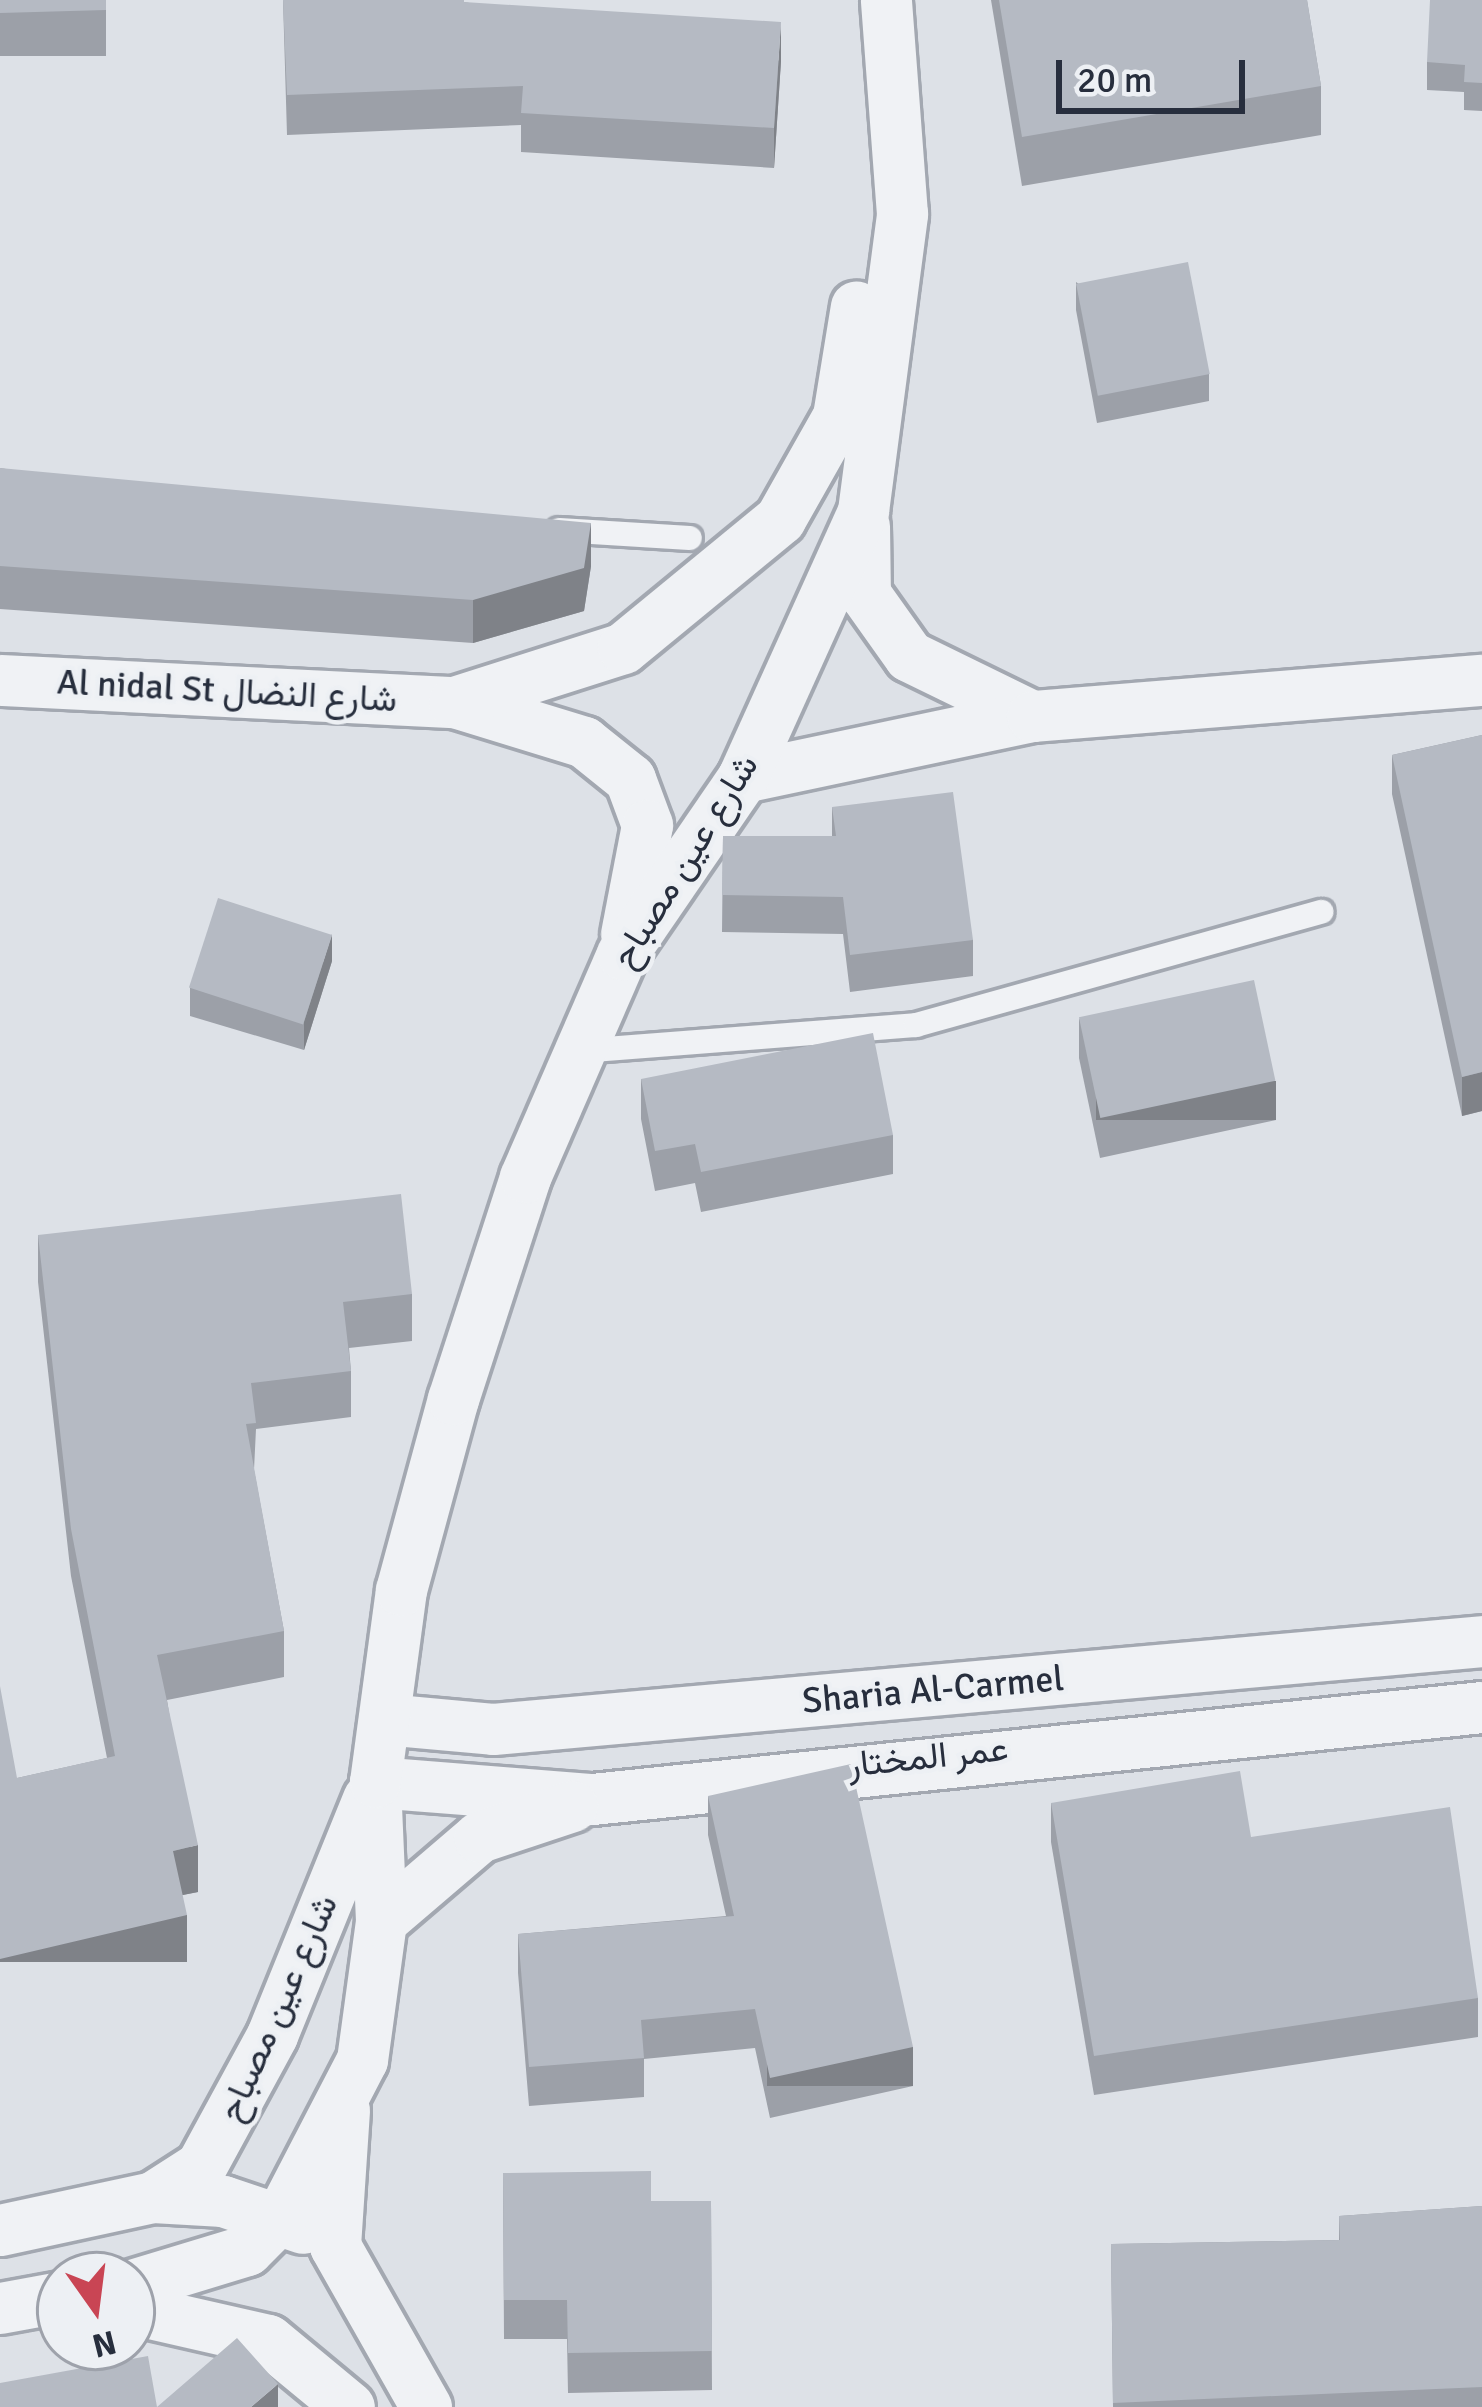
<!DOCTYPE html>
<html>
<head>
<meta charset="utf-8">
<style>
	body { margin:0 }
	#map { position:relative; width:1482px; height:2407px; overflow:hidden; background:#dde1e7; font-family:Signika,Vazirmatn,sans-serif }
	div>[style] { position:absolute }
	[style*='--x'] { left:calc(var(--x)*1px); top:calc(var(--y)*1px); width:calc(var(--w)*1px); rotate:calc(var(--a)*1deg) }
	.roads { filter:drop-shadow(3px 0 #a3a8b1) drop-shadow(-3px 0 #a3a8b1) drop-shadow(0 3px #a3a8b1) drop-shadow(0 -3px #a3a8b1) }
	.lane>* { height:24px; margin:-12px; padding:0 12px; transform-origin:12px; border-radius:12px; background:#f0f2f5 }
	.street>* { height:51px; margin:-25.5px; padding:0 25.5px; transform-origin:25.5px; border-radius:25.5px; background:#f0f2f5 }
	.wall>* { inset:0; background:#9ca0a8; transform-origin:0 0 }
	.shaded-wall>* { inset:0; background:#7f8288; transform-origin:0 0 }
	.building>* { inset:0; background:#b5bac3; transform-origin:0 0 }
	span { translate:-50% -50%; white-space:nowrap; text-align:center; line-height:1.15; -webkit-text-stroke:9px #edf0f4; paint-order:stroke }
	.street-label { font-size:36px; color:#272e3d }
	.north { position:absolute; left:36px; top:2251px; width:120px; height:120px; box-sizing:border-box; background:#edf0f4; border:3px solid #9ea2ab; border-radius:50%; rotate:166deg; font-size:33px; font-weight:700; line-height:48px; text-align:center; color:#272e3d }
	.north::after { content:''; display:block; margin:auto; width:42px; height:54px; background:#c94554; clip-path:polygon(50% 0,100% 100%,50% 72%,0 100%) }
	.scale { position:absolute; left:1056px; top:60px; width:189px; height:54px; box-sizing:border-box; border:6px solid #272e3d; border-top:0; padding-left:15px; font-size:36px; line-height:42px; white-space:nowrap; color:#272e3d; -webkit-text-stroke:9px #edf0f4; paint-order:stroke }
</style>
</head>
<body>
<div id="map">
	<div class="roads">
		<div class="lane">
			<i style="--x:559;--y:530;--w:131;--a:3.5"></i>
			<i style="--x:579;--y:1051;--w:338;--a:-4.4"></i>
			<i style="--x:916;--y:1025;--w:421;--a:-15.6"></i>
		</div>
		<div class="street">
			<i style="--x:864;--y:526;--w:68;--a:89.2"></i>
			<i style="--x:865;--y:594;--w:76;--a:54.6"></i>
			<i style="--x:909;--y:656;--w:137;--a:26"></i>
			<i style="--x:0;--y:680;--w:455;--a:2.8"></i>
			<i style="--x:454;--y:702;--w:136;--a:17.1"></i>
			<i style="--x:584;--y:742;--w:59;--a:38.8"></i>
			<i style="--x:630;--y:779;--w:49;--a:69.7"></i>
			<i style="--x:647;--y:825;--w:111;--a:100.9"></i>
			<i style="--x:454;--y:702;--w:177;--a:-17.7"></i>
			<i style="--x:623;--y:648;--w:203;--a:-39.4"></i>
			<i style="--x:780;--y:519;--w:118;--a:-60.6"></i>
			<i style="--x:838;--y:416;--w:111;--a:-80.7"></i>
			<i style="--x:743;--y:777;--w:295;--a:-11.9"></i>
			<i style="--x:1032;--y:716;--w:451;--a:-4.6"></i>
			<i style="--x:384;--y:1719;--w:109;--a:5.2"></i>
			<i style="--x:493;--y:1729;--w:993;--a:-5.08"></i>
			<i style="--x:375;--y:1782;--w:218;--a:4.5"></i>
			<i style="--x:592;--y:1799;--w:895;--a:-5.9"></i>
			<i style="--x:381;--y:1921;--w:129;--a:-40.6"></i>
			<i style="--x:479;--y:1837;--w:98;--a:-18.4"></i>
			<i style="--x:344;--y:2110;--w:136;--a:93.8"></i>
			<i style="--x:335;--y:2246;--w:185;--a:60.5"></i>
			<i style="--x:153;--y:2197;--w:70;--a:3.3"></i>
			<i style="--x:223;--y:2201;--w:84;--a:18.6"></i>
			<i style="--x:0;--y:2230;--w:157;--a:-12.2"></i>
			<i style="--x:153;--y:2197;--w:57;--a:-32.9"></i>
			<i style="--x:201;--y:2166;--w:149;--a:-61.5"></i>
			<i style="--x:272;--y:2035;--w:255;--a:-67.9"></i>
			<i style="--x:132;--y:2285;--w:120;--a:-16.9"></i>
			<i style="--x:247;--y:2250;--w:48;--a:-45"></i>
			<i style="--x:281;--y:2216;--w:176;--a:-62.6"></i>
			<i style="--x:362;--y:2060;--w:140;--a:-82.2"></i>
			<i style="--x:381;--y:1921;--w:139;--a:-92.5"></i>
			<i style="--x:375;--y:1782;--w:194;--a:-82.3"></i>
			<i style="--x:401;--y:1590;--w:198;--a:-74.8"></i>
			<i style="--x:453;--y:1399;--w:233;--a:-72"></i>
			<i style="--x:525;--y:1177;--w:243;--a:-66.5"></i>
			<i style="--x:622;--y:954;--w:214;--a:-55.6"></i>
			<i style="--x:743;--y:777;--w:292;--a:-65.7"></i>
			<i style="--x:863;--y:511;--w:300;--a:-82.5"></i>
			<i style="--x:902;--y:214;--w:215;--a:-94.3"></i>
			<i style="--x:0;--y:2308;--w:61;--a:-10.4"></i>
			<i style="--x:132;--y:2309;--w:139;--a:12.8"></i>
			<i style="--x:268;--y:2340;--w:105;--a:39.6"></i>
		</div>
	</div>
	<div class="wall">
		<i style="left:0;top:0;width:106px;height:56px"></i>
		<i style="clip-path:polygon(283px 0,464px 2px,781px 61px,774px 168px,521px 152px,521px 125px,287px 135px)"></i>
		<i style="clip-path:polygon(991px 0,1307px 0,1321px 86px,1321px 135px,1022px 186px)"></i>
		<i style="clip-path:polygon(1482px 0,1482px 111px,1464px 110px,1464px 92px,1427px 90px,1427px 62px)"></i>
		<i style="clip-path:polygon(1076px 282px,1209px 374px,1209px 401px,1097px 423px,1076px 310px)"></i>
		<i style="clip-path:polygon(0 468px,591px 566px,584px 611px,473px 643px,0 609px)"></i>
		<i style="clip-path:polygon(1482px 735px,1482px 1111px,1462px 1116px,1392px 794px,1392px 755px)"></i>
		<i style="clip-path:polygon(832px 807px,973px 940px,973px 976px,850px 992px,843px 934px,722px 932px,723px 836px,832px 836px)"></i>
		<i style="clip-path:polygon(332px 961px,304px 1050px,190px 1016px,190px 988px)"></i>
		<i style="clip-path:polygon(1079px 1019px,1276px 1120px,1100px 1158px,1079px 1058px)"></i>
		<i style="clip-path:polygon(641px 1079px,893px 1135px,893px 1174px,701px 1212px,695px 1183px,655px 1191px,641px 1119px)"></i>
		<i style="clip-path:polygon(38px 1235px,412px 1294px,412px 1341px,349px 1348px,351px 1371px,351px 1417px,256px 1429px,254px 1470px,284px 1631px,284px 1677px,167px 1700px,198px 1892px,182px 1895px,187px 1962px,17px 1778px,107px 1758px,71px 1576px,38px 1282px)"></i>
		<i style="clip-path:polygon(708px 1796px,913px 2086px,770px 2118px,755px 2048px,644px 2059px,644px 2097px,529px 2106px,518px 1973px,518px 1934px,726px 1916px,708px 1835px)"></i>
		<i style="clip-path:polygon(1051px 1803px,1251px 1837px,1478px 1998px,1478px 2037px,1094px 2095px,1051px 1842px)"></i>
		<i style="clip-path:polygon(503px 2173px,651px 2201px,711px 2201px,712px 2390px,568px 2393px,567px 2339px,504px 2339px)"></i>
		<i style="clip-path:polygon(1482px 2206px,1482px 2407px,1113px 2407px,1111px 2244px,1339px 2240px,1339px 2216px)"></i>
	</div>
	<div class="shaded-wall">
		<i style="clip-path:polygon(781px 22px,781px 61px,774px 168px,774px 128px)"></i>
		<i style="clip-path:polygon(591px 523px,591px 566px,584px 611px,473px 643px,473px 600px)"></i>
		<i style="clip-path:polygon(332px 934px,332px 961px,304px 1050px,304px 1022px)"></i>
		<i style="clip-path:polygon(1482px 1072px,1482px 1111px,1462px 1116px,1462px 1077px)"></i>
		<i style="left:1276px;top:1081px;width:39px;height:180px;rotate:90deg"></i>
		<i style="clip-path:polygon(198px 1845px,198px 1892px,173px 1897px,173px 1851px)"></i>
		<i style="left:187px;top:1915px;width:47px;height:192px;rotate:90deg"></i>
		<i style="left:913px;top:2047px;width:39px;height:146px;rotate:90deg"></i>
		<i style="clip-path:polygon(278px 2384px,278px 2407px,251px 2407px)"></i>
	</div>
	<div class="building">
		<i style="clip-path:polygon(0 0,106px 0,106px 10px,0 13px)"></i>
		<i style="clip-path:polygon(283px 0,464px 0,464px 2px,781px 22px,774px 128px,521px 113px,523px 86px,287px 95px)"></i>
		<i style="clip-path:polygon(999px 0,1307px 0,1321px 86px,1022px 137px)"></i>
		<i style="clip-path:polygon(1430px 0,1482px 0,1482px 83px,1464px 82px,1465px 65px,1427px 62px)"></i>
		<i style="left:1188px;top:262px;width:114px;height:114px;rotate:79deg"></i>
		<i style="clip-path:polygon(0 468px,591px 523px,584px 568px,473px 600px,0 566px)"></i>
		<i style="clip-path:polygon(1482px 735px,1482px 1072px,1462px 1077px,1392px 755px)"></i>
		<i style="clip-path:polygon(953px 792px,973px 940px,850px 955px,843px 897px,722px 895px,723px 836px,836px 836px,832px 807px)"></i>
		<i style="left:218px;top:898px;width:120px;height:94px;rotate:18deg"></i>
		<i style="left:1254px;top:980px;width:103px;height:179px;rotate:78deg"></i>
		<i style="clip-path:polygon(873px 1033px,893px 1135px,701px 1172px,695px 1144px,655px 1151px,641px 1079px)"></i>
		<i style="clip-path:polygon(401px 1194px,412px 1294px,343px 1302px,351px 1371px,251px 1383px,256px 1423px,246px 1424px,284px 1631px,157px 1655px,198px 1845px,173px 1851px,187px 1915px,0 1959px,0 1686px,17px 1778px,115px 1756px,71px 1529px,38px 1235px)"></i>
		<i style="clip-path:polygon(851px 1764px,913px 2047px,770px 2078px,755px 2009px,641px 2020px,644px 2058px,529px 2067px,518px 1934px,734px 1916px,708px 1796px)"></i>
		<i style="clip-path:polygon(1240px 1771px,1251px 1837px,1450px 1807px,1478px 1998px,1094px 2056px,1051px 1803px)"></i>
		<i style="clip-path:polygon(651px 2171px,651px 2201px,711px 2201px,712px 2351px,568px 2353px,567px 2300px,504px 2300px,503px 2173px)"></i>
		<i style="clip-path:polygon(1482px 2206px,1482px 2387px,1113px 2403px,1111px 2244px,1340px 2240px,1339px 2216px)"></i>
		<i style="clip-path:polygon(237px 2338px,278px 2384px,251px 2407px,0 2407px,0 2383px,148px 2356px,157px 2407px)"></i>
	</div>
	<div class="street-label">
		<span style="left:227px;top:691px;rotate:3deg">Al nidal St شارع النضال</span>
		<span style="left:685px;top:861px;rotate:-58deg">شارع عين مصباح</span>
		<span style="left:933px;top:1690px;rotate:-5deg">Sharia Al-Carmel</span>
		<span style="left:928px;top:1757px;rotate:-6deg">عمر المختار</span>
		<span style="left:278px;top:2008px;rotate:-66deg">شارع عين مصباح</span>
	</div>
	<div class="north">N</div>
	<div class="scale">20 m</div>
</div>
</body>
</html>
